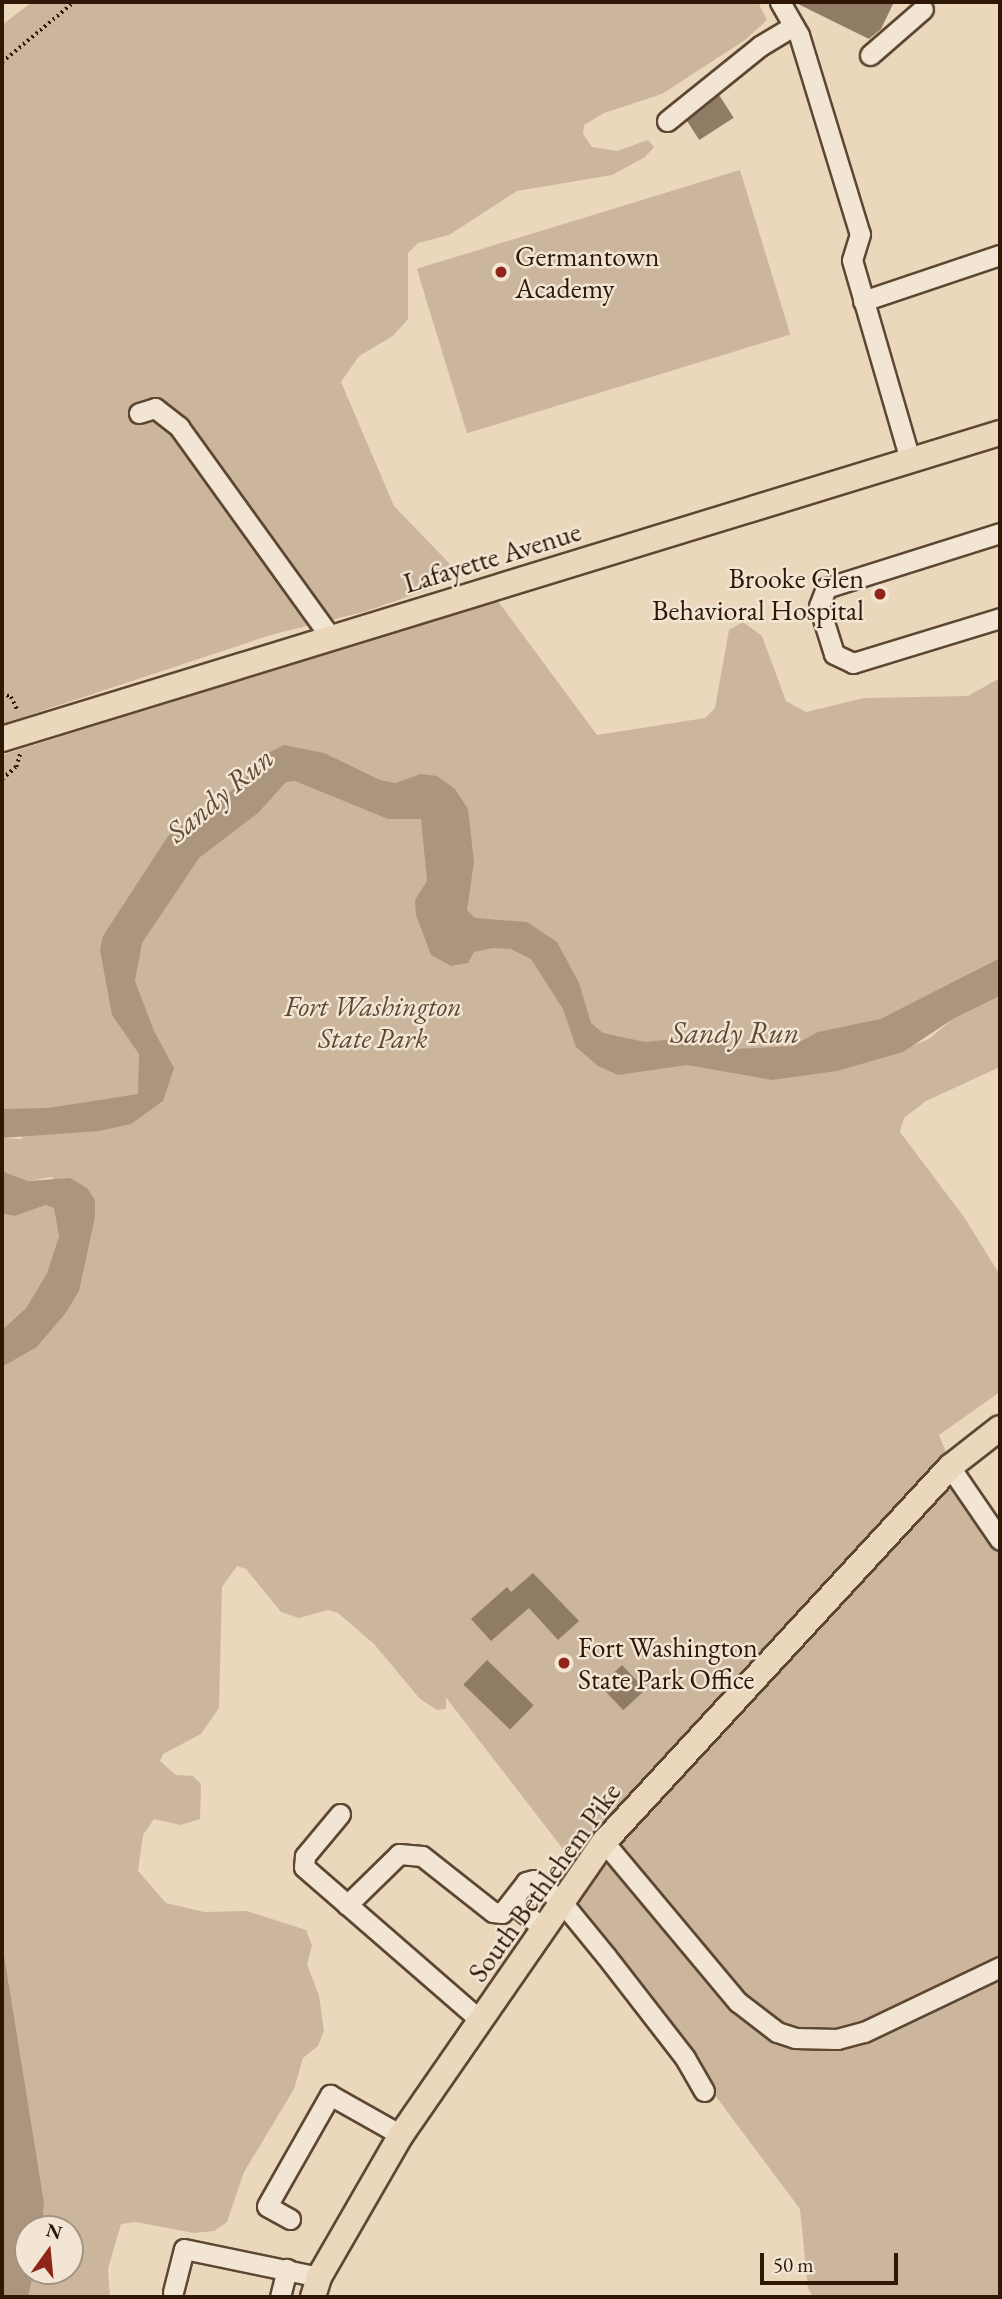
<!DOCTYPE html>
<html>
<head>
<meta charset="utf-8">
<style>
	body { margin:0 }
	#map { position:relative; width:1002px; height:2299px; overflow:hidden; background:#ebd7bc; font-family:"EB Garamond",serif }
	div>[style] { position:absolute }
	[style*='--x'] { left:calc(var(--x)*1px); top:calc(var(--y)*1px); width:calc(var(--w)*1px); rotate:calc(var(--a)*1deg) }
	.green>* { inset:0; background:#cbb69d; transform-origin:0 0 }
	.water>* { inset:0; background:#ab967d }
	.building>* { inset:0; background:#907b64; transform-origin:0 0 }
	.path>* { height:3.5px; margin-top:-1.75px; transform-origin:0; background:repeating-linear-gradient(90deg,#2e1704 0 2px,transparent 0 5.5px) }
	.roads { filter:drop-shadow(2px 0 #5d4732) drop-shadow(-2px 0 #5d4732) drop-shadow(0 2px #5d4732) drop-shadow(0 -2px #5d4732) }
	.minor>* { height:19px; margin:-9.5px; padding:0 9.5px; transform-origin:9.5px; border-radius:9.5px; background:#f2e5d3 }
	.major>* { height:24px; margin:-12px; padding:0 12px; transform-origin:12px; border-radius:12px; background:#ebd7bc }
	.dots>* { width:19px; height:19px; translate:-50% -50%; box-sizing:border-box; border:4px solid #f2e5d3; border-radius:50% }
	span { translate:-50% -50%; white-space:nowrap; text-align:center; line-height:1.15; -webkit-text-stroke:5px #f2e5d3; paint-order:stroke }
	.poi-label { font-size:28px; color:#2e1704 }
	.left { translate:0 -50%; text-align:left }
	.right { translate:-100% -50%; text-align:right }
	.street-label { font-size:28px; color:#2e1704 }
	.park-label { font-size:28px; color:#5d4732; font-style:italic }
	.water-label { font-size:30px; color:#604a34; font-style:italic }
	.frame { position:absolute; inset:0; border:4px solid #2e1704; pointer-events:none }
	.north { position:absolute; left:14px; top:2215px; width:70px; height:70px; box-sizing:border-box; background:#f2e5d3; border:2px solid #a49380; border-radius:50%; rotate:15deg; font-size:19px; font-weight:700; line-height:28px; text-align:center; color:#2e1704 }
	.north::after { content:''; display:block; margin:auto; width:24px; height:32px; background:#8f2418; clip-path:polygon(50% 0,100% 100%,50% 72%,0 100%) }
	.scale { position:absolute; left:760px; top:2253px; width:138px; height:32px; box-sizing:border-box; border:4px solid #2e1704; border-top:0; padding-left:9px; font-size:21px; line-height:24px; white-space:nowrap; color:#2e1704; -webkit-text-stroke:5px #f2e5d3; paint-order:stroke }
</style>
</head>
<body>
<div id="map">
	<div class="green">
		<i style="clip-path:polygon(32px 2px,758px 2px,767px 20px,745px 40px,662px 94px,604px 113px,584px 125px,583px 134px,592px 147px,617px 151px,648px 140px,654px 147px,645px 157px,612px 175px,517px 191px,449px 235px,418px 243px,408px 253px,408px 319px,393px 336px,359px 356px,341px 382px,394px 506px,449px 563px,450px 577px,444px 584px,364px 612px,274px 634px,2px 724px,2px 25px)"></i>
		<i style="left:740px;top:170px;width:172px;height:338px;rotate:73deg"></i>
		<i style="clip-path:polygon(497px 600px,597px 735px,705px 718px,715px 708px,729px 630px,743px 622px,762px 636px,786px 701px,806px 712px,864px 698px,968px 696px,1000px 678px,1000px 958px,880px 1019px,816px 1034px,880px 1058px,929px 1039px,953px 1019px,1000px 996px,1000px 1067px,926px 1101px,904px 1118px,900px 1132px,964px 1217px,1000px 1275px,1000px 1392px,939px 1435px,960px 1487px,1000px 1549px,1000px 2297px,813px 2297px,808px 2288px,800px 2209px,578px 1912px,563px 1849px,434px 1682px,446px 1698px,446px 1709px,437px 1710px,420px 1699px,374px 1644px,338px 1613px,328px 1610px,299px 1618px,281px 1612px,246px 1569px,237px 1566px,222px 1587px,219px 1708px,201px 1734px,163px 1754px,160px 1761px,176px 1775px,193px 1776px,201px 1784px,200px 1819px,181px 1825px,154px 1819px,143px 1835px,138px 1871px,166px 1903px,204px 1912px,247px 1911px,306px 1930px,312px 1945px,307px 1964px,319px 1996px,324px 2031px,318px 2046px,303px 2058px,294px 2089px,244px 2172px,227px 2222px,214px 2231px,194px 2233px,136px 2222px,121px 2224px,108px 2269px,110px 2297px,28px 2297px,34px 2271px,70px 2271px,70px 2229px,42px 2229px,44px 2202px,2px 1942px,2px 1367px,37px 1347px,65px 1314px,91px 1231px,52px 1177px,28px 1181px,2px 1171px,2px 1138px,23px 1139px,2px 1109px,2px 755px)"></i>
		<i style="clip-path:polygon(46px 1205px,55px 1208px,59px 1219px,59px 1236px,47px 1273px,26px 1308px,2px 1330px,2px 1214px,15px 1216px)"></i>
	</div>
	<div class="water">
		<i style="clip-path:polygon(284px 745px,324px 753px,380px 780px,395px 783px,421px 774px,437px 776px,455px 789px,468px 809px,474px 862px,467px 910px,475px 918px,527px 922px,557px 942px,579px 983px,591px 1023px,603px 1033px,645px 1042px,705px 1036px,736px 1049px,792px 1046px,818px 1032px,880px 1019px,1000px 958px,1000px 996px,953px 1019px,903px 1052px,837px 1071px,772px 1080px,687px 1065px,618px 1075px,598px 1066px,576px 1047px,563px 1009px,531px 959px,511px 949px,493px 948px,474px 952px,468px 963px,451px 966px,431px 955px,416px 915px,415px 900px,427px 881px,421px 819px,388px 819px,295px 781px,286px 782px,258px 813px,199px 858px,142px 943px,135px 981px,154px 1031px,174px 1068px,163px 1101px,131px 1124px,99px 1131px,2px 1138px,2px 1109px,48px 1108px,138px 1094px,139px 1054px,112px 1015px,100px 950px,103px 936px,168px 836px,241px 784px,264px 755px)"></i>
		<i style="clip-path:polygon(2px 1171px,28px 1181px,70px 1178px,87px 1188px,95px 1200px,95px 1217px,79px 1291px,65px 1314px,37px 1347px,2px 1367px,2px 1330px,26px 1308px,47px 1273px,59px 1236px,54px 1208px,46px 1205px,15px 1216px,2px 1214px)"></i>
		<i style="clip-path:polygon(2px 1942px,44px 2202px,42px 2229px,28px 2229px,28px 2271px,34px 2271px,28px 2297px,2px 2297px)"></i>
	</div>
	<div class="building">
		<i style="clip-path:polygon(794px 2px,894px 2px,881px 29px,869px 39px)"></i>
		<i style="left:719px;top:95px;width:27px;height:41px;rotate:57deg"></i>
		<i style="clip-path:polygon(533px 1573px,579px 1621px,558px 1640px,529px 1608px,491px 1641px,471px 1619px,507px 1587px,511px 1592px)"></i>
		<i style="left:487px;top:1660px;width:65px;height:34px;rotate:44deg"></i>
		<i style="left:622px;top:1665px;width:34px;height:30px;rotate:47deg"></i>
	</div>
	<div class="path">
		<i style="--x:2;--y:62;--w:94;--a:-39.8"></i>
		<i style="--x:2;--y:693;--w:10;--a:24"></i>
		<i style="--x:11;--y:697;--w:16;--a:63"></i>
		<i style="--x:2;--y:779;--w:18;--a:-41"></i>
		<i style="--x:16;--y:767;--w:14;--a:-73"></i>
	</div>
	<div class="roads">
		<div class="minor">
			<i style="--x:780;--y:2;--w:38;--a:60"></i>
			<i style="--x:799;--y:35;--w:208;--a:73"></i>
			<i style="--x:860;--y:234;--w:27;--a:107"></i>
			<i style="--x:852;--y:260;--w:208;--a:73.8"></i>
			<i style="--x:870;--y:55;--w:70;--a:-41"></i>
			<i style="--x:667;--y:121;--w:119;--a:-38.9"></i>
			<i style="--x:760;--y:46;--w:39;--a:-31"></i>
			<i style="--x:863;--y:301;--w:145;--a:-18.6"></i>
			<i style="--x:139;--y:413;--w:17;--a:-17"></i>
			<i style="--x:155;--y:408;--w:31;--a:38"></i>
			<i style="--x:179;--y:427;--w:260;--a:54.2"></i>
			<i style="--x:1000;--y:533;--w:182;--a:162.5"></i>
			<i style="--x:826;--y:588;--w:19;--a:111"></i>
			<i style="--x:819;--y:606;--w:50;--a:72.6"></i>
			<i style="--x:834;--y:654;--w:21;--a:25"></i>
			<i style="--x:853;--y:663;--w:154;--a:-17"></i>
			<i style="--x:950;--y:1467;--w:88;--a:55.6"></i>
			<i style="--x:340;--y:1814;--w:55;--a:129.8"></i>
			<i style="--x:305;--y:1856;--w:11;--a:95"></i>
			<i style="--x:304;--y:1867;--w:235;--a:41"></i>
			<i style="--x:604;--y:1842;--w:209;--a:50.1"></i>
			<i style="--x:738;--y:2002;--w:49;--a:37.6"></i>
			<i style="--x:777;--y:2032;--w:19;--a:18"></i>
			<i style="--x:795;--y:2038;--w:42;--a:1.4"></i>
			<i style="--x:837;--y:2039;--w:28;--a:-15"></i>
			<i style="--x:864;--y:2032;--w:151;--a:-25.5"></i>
			<i style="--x:511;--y:1902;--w:41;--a:39.1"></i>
			<i style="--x:347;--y:1905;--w:73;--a:-44.4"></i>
			<i style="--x:399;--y:1854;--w:23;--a:5"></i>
			<i style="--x:422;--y:1856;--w:90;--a:38.3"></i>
			<i style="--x:493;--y:1912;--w:9;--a:6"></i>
			<i style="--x:502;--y:1913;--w:39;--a:-52"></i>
			<i style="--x:526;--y:1882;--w:8;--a:-14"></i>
			<i style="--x:534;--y:1880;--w:34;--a:38"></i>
			<i style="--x:561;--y:1901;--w:71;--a:50.7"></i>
			<i style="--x:606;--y:1956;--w:129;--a:52.2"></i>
			<i style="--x:685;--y:2058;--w:38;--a:60"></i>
			<i style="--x:290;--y:2219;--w:26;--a:-151"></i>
			<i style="--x:267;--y:2206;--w:128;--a:-60.4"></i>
			<i style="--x:330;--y:2095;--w:81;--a:29.4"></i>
			<i style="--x:173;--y:2292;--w:44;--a:-75.7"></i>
			<i style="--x:184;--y:2249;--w:138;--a:11.7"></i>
			<i style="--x:280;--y:2297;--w:29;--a:-76"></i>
		</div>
		<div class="major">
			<i style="--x:2;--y:739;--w:1044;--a:-17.05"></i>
			<i style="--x:313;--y:2297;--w:21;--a:-73"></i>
			<i style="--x:319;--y:2277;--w:164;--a:-60"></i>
			<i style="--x:401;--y:2135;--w:356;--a:-55.3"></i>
			<i style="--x:604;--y:1842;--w:510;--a:-47.3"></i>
			<i style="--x:950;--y:1467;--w:63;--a:-38"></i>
		</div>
	</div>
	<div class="dots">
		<i style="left:501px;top:272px;background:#8f2418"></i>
		<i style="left:880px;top:594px;background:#8f2418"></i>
		<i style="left:564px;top:1663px;background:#8f2418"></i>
	</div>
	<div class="poi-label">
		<span class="left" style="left:515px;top:272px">Germantown<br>Academy</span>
		<span class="right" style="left:864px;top:594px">Brooke Glen<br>Behavioral Hospital</span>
		<span class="left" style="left:578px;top:1663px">Fort Washington<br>State Park Office</span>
	</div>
	<div class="street-label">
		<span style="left:492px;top:557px;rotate:-17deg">Lafayette Avenue</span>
		<span style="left:544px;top:1882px;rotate:-54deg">South Bethlehem Pike</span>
	</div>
	<div class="park-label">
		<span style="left:373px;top:1022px">Fort Washington<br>State Park</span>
	</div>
	<div class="water-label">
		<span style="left:220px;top:795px;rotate:-40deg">Sandy Run</span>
		<span style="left:735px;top:1033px">Sandy Run</span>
	</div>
	<div class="frame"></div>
	<div class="north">N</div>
	<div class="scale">50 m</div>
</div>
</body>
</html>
